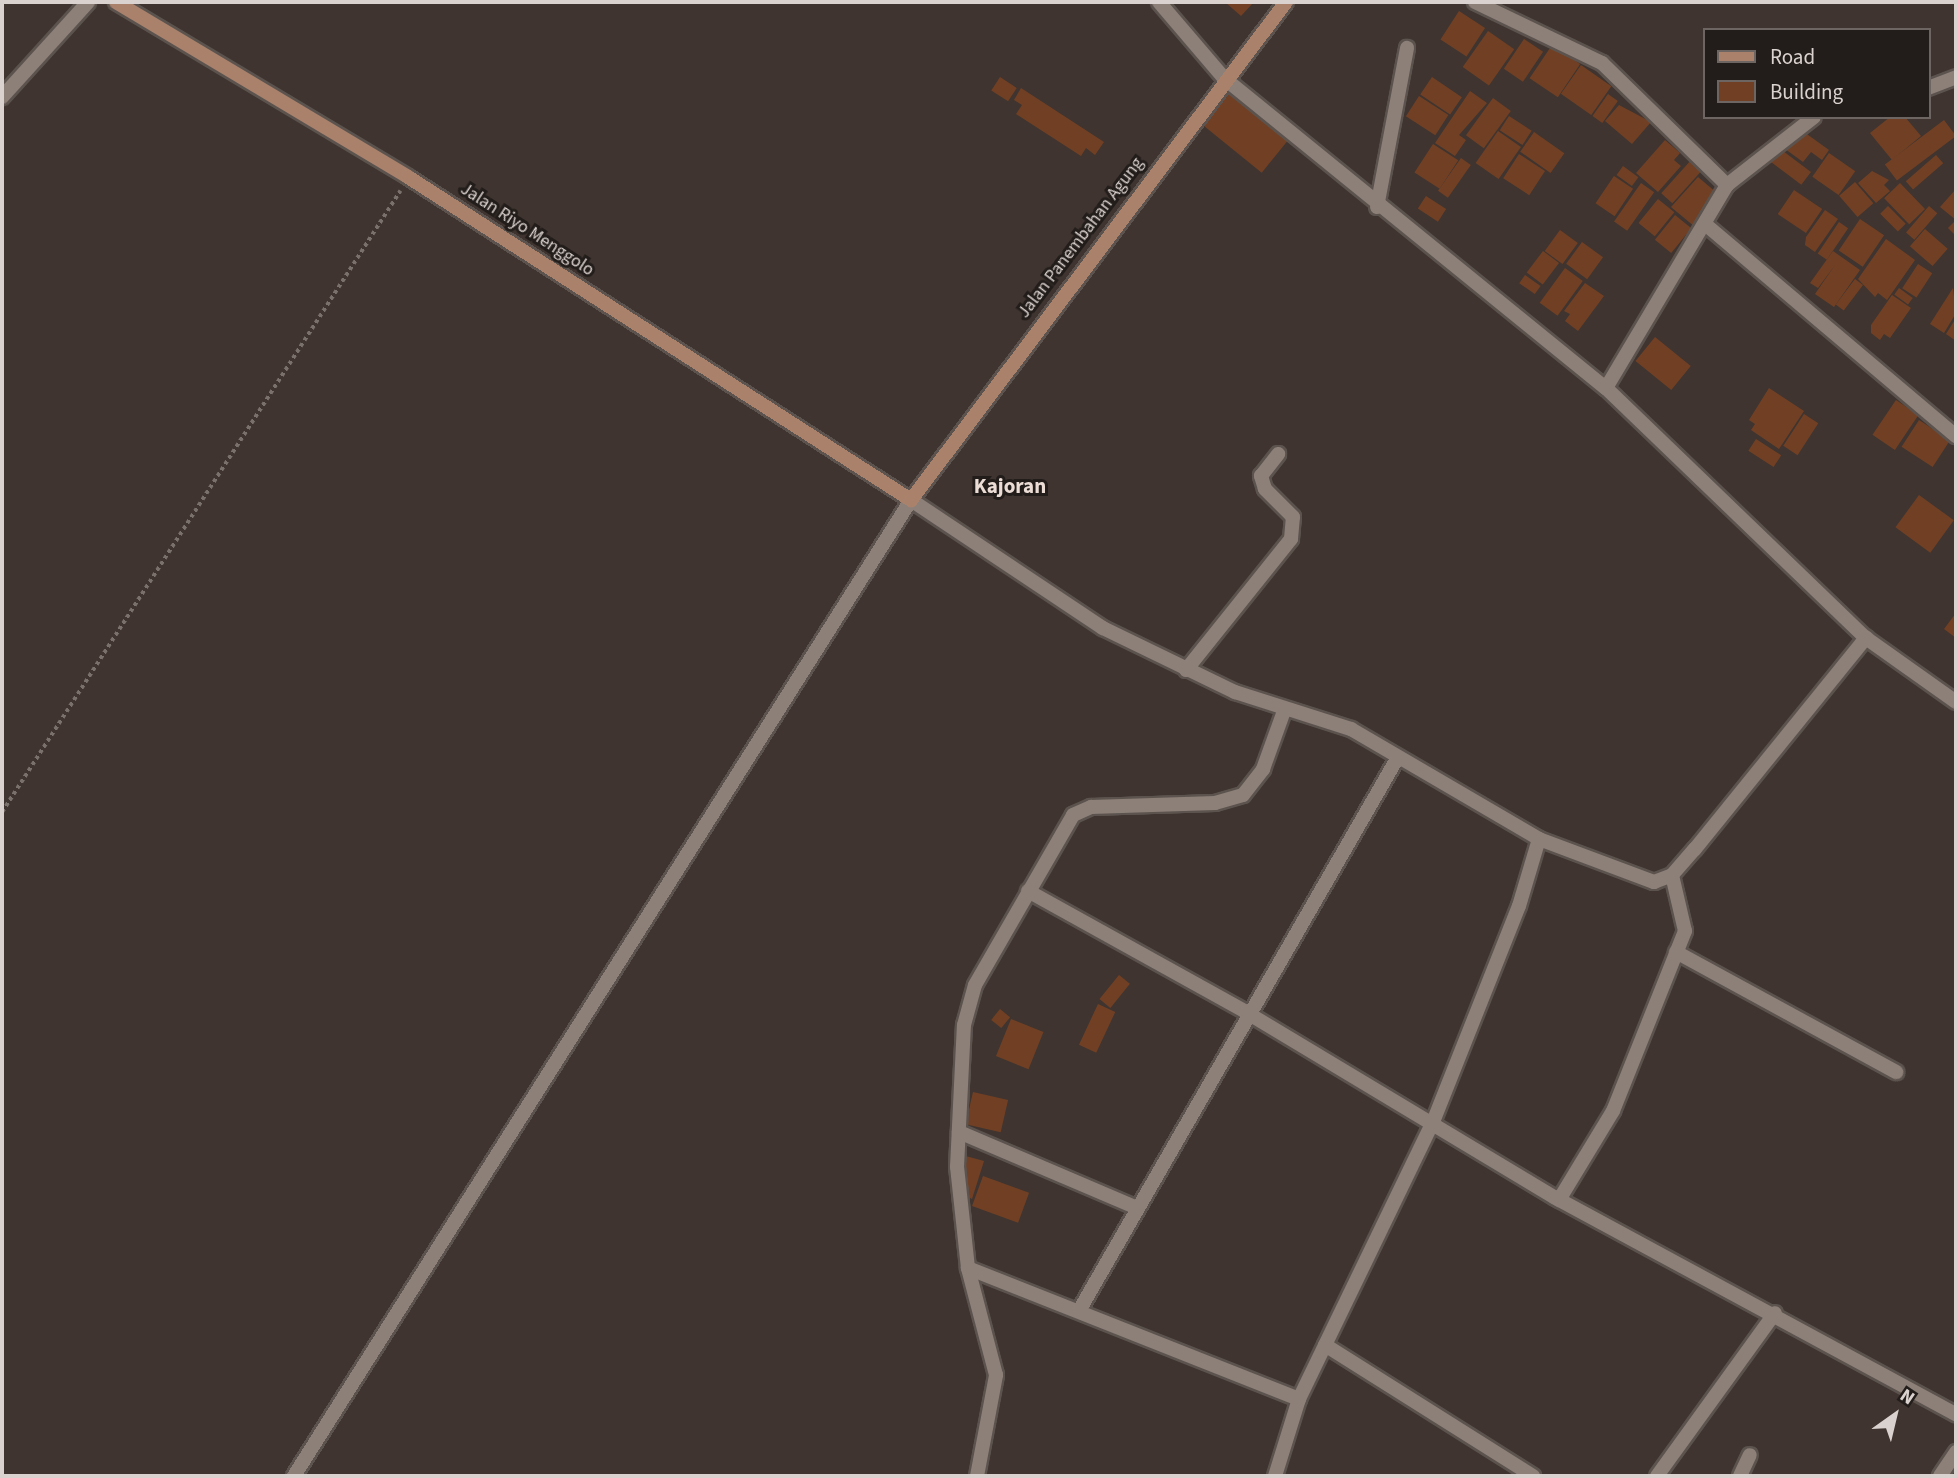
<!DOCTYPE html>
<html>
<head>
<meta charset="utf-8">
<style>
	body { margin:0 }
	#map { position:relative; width:1958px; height:1478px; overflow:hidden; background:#3f342f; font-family:"Source Sans 3",sans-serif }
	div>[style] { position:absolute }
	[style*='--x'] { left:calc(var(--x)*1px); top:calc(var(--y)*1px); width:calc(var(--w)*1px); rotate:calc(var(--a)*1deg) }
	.building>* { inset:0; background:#714024; transform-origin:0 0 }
	.path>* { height:3.5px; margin-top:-1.75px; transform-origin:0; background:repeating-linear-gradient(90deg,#7a706c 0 3.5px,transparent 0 7px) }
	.roads { filter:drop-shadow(2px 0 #5c534e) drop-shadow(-2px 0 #5c534e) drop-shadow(0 2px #5c534e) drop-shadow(0 -2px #5c534e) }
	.street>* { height:14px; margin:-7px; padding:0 7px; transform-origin:7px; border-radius:7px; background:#8d8079 }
	.secondary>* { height:14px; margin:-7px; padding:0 7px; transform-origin:7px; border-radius:7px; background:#aa826c }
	span { translate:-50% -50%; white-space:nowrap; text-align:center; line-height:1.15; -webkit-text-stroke:6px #221d1a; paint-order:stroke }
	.street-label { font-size:18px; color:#dad2cf }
	.quarter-label { font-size:21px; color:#ebddd6; font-weight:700 }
	.frame { position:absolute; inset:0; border:4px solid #dad2cf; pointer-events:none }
	.legend { position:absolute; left:1703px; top:28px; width:228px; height:91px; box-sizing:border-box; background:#221d1a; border:2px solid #6c6562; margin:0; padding:9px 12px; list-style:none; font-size:21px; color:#dad2cf }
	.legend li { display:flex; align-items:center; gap:14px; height:35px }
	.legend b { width:35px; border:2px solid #6c6562 }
	.north { position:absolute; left:1860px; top:1380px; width:70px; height:70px; -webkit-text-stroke:5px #221d1a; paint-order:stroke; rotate:34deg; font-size:19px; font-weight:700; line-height:28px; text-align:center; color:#dad2cf }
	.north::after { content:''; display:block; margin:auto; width:24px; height:32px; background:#dad2cf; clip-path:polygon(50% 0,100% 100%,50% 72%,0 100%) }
</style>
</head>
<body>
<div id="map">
	<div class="building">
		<i style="clip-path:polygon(1225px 2px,1254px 2px,1241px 16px)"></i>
		<i style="left:1459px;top:11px;width:31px;height:34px;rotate:33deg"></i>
		<i style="left:1488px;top:31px;width:32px;height:44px;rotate:35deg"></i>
		<i style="left:1524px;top:39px;width:23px;height:36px;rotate:34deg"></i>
		<i style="left:1552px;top:45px;width:34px;height:40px;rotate:34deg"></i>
		<i style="left:1581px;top:65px;width:37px;height:35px;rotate:35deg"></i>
		<i style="left:1000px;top:77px;width:20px;height:16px;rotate:33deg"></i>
		<i style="left:1432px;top:77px;width:36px;height:21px;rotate:34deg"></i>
		<i style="clip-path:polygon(1021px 88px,1104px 142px,1095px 155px,1086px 148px,1081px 156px,1016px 114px,1022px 105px,1014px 100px)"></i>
		<i style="left:1233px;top:89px;width:75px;height:47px;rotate:39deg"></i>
		<i style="clip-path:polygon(1470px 91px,1487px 103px,1459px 135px,1466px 140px,1455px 156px,1435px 143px)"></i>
		<i style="left:1608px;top:94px;width:12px;height:27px;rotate:35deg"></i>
		<i style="left:1419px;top:96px;width:35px;height:24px;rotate:33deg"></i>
		<i style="left:1493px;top:98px;width:22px;height:46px;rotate:36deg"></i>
		<i style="clip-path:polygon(1619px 105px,1651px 122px,1632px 144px,1605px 121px)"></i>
		<i style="left:1509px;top:116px;width:27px;height:17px;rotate:33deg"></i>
		<i style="clip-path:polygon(1890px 117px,1905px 117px,1921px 136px,1892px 160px,1870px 133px)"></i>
		<i style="left:1944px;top:120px;width:20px;height:74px;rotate:53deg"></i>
		<i style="left:1498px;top:131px;width:28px;height:39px;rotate:35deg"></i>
		<i style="left:1534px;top:132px;width:37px;height:24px;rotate:35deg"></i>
		<i style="clip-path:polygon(1791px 132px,1799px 138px,1804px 132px,1829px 150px,1822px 160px,1811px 152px,1803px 162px,1781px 146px)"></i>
		<i style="clip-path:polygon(1665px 140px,1680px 153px,1674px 160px,1681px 166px,1658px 192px,1636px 173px)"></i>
		<i style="left:1433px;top:144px;width:30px;height:34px;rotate:33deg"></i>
		<i style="left:1775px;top:145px;width:45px;height:16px;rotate:37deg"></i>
		<i style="left:1829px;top:153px;width:32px;height:29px;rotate:35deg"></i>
		<i style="left:1519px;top:154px;width:31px;height:29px;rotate:33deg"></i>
		<i style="left:1936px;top:155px;width:11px;height:40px;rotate:49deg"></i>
		<i style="left:1461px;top:158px;width:12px;height:40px;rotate:35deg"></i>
		<i style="left:1692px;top:159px;width:15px;height:46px;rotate:42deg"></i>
		<i style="left:1623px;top:166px;width:19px;height:11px;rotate:36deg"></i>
		<i style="clip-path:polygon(1872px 171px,1889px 180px,1884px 185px,1890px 191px,1876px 203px,1858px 183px)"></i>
		<i style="left:1614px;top:176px;width:23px;height:33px;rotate:34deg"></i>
		<i style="clip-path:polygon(1698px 177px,1717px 193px,1695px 227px,1671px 207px)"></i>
		<i style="left:1855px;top:182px;width:28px;height:21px;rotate:49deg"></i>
		<i style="left:1641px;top:183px;width:16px;height:47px;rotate:35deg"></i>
		<i style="left:1900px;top:183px;width:36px;height:22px;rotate:46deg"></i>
		<i style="clip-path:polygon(1956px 189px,1956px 236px,1948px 228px,1956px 220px,1940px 207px)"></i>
		<i style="left:1794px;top:190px;width:34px;height:29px;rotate:34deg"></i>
		<i style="left:1426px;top:196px;width:24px;height:15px;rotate:33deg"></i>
		<i style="left:1658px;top:199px;width:21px;height:31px;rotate:39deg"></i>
		<i style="left:1888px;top:206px;width:25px;height:11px;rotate:45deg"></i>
		<i style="left:1929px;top:206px;width:11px;height:35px;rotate:41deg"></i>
		<i style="clip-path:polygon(1825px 210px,1838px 219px,1815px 252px,1805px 245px,1806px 237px)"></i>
		<i style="left:1675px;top:215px;width:21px;height:32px;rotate:39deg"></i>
		<i style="left:1860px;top:219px;width:29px;height:38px;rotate:34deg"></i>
		<i style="left:1839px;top:222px;width:11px;height:38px;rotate:34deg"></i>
		<i style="left:1925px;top:229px;width:30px;height:23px;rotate:41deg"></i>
		<i style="left:1560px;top:230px;width:22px;height:26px;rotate:36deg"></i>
		<i style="clip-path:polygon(1886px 239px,1915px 260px,1887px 300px,1878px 293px,1875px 297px,1858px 279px)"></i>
		<i style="left:1582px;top:242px;width:26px;height:27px;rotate:36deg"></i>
		<i style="left:1543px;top:251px;width:20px;height:27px;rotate:37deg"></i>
		<i style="clip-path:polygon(1833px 251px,1860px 270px,1834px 307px,1815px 294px,1835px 265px,1818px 288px,1810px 283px)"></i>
		<i style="left:1918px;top:264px;width:17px;height:29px;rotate:33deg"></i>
		<i style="left:1565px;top:268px;width:22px;height:43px;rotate:36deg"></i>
		<i style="left:1525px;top:275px;width:19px;height:10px;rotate:35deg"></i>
		<i style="left:1855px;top:279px;width:10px;height:32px;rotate:37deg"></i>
		<i style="clip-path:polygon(1585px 283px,1604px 296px,1578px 331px,1565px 321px,1570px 314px,1564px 311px)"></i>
		<i style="left:1899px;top:288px;width:17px;height:8px;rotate:36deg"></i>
		<i style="clip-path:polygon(1953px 288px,1956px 313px,1944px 333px,1930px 324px)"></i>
		<i style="clip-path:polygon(1892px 295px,1911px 308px,1890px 338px,1884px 334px,1880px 340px,1871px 333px,1871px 325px)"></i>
		<i style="clip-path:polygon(1956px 318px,1956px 341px,1946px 334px)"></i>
		<i style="left:1655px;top:337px;width:46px;height:31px;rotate:39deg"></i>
		<i style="clip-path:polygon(1769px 388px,1804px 411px,1779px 449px,1751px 430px,1755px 424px,1749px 420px)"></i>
		<i style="left:1896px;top:400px;width:27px;height:42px;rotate:34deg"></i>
		<i style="left:1804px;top:414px;width:17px;height:38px;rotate:33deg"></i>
		<i style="left:1919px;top:420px;width:37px;height:32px;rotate:33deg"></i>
		<i style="left:1756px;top:439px;width:30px;height:14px;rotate:33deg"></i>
		<i style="left:1919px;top:495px;width:43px;height:40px;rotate:36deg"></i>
		<i style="clip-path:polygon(1956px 613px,1956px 638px,1944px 629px)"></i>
		<i style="left:1119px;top:975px;width:14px;height:31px;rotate:39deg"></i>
		<i style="left:1098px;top:1004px;width:19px;height:45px;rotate:25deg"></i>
		<i style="left:1000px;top:1009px;width:13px;height:14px;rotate:39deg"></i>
		<i style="left:1011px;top:1019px;width:35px;height:40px;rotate:22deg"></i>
		<i style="left:973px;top:1092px;width:36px;height:33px;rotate:13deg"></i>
		<i style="clip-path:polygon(962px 1155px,984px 1161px,972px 1199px,965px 1195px)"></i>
		<i style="left:983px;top:1176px;width:49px;height:32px;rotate:20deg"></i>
	</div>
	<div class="path">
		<i style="--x:2;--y:812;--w:738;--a:-57.34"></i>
	</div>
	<div class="roads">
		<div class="street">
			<i style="--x:1159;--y:2;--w:100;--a:49.5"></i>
			<i style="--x:1224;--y:78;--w:492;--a:39.1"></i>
			<i style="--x:1606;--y:388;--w:361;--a:43.9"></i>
			<i style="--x:1866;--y:638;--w:110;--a:35.4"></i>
			<i style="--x:1475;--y:2;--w:141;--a:25.7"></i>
			<i style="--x:1602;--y:63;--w:175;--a:44.3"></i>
			<i style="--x:1727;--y:185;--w:110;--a:-38"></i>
			<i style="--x:1928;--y:88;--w:30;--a:-21"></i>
			<i style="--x:2;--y:97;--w:128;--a:-47.8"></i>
			<i style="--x:1377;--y:207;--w:162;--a:-79.3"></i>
			<i style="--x:1705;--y:224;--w:329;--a:40.2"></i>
			<i style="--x:1606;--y:388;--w:236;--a:-59.2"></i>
			<i style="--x:1186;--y:670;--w:168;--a:-51.3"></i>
			<i style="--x:1291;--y:539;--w:22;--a:-85"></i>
			<i style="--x:1293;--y:517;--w:40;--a:-135"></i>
			<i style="--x:1265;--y:489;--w:14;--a:-107"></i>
			<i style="--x:1261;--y:476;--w:28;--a:-52"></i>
			<i style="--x:1028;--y:891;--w:249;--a:29"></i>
			<i style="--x:1246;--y:1012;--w:359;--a:31"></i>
			<i style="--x:1554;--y:1197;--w:457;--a:28.4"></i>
			<i style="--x:1676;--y:952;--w:251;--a:28.6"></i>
			<i style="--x:959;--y:1132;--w:191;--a:23.1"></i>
			<i style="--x:1559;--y:1200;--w:104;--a:-58.8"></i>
			<i style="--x:1613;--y:1111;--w:194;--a:-68.2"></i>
			<i style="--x:1685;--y:931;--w:57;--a:-103.1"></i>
			<i style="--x:968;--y:1268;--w:356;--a:21.6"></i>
			<i style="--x:1080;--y:1309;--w:637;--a:-60.05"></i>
			<i style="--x:1325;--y:1345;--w:246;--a:32.2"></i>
			<i style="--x:294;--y:1476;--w:1155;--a:-57.7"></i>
			<i style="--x:911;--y:500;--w:231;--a:33.7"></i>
			<i style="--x:1103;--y:628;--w:147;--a:25.9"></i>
			<i style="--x:1235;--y:692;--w:122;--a:17.7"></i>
			<i style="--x:1351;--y:729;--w:218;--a:30.3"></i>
			<i style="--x:1539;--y:839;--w:123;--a:20.5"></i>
			<i style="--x:1654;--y:882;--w:19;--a:-21"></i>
			<i style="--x:1672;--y:875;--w:35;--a:-49"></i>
			<i style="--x:1695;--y:849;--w:272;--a:-51"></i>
			<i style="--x:977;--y:1476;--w:103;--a:-79.3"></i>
			<i style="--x:996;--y:1375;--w:111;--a:-104.7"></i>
			<i style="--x:968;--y:1268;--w:102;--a:-96.2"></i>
			<i style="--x:957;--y:1167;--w:142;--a:-87.2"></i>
			<i style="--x:964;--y:1025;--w:41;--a:-74.6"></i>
			<i style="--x:975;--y:985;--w:196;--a:-60"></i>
			<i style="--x:1073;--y:815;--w:20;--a:-24"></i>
			<i style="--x:1091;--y:807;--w:124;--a:-1.8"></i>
			<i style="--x:1215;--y:803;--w:29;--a:-16"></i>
			<i style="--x:1243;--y:795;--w:33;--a:-52"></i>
			<i style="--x:1263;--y:769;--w:62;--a:-70.1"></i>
			<i style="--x:1275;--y:1476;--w:81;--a:-72.7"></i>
			<i style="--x:1299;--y:1399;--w:308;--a:-64.2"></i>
			<i style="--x:1433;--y:1122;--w:232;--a:-68.3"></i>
			<i style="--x:1519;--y:906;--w:70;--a:-73.4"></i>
			<i style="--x:1657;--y:1476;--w:201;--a:-54.1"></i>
			<i style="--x:1740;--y:1476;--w:23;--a:-65"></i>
			<i style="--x:1940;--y:1476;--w:29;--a:-56"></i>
		</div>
		<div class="secondary">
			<i style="--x:116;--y:2;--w:340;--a:30.9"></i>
			<i style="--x:408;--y:177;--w:598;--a:32.71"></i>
			<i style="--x:911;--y:500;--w:623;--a:-53.02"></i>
		</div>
	</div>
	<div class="street-label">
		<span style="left:527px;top:230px;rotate:33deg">Jalan Riyo Menggolo</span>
		<span style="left:1081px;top:238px;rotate:-53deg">Jalan Panembahan Agung</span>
	</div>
	<div class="quarter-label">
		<span style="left:1010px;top:486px">Kajoran</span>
	</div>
	<div class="frame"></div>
	<ul class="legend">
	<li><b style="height:9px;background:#aa826c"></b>Road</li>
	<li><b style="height:19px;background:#714024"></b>Building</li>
	</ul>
	<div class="north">N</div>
</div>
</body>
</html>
